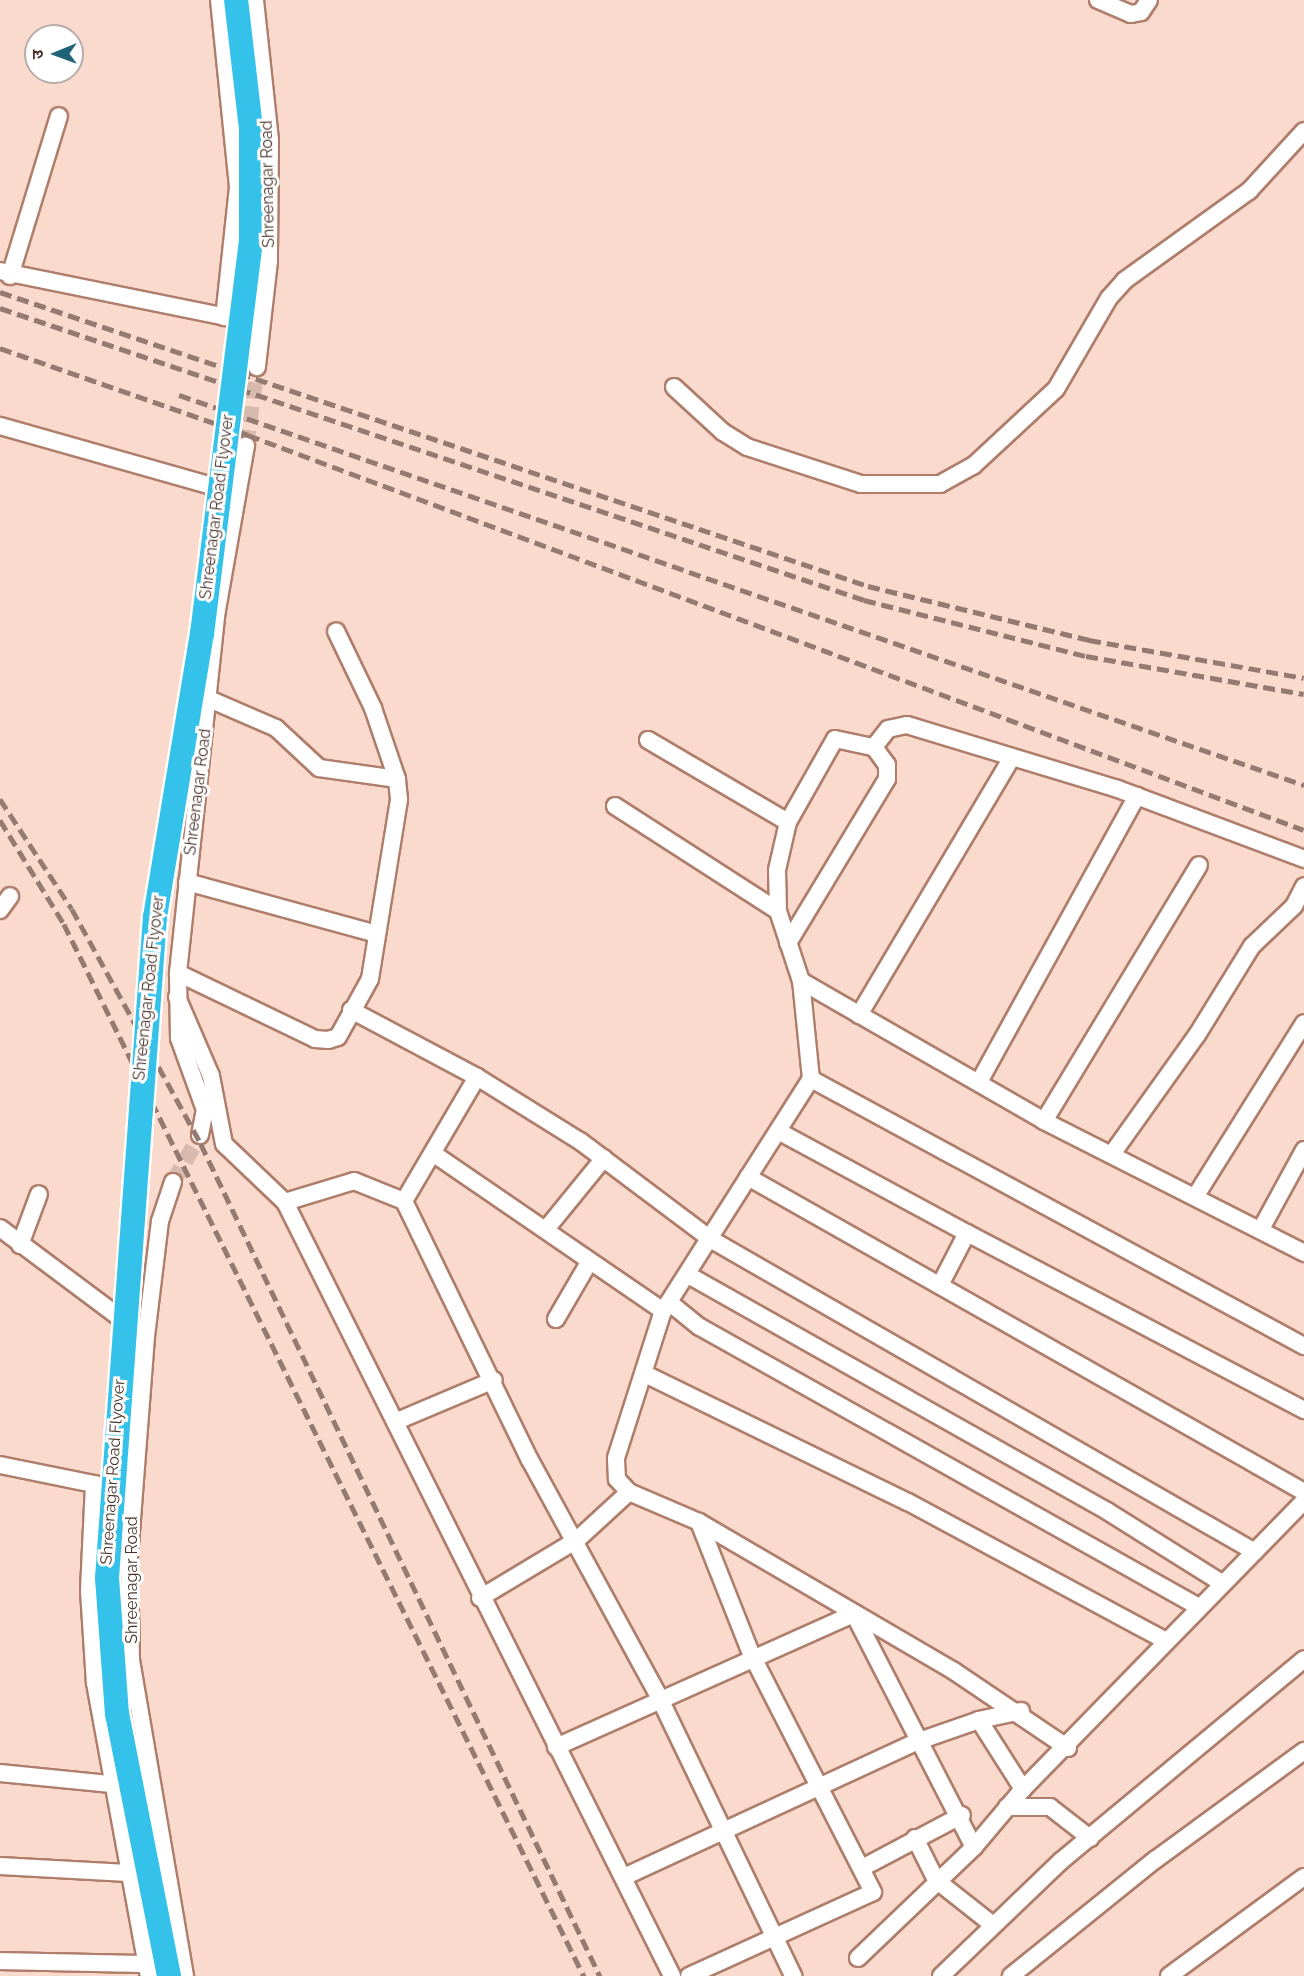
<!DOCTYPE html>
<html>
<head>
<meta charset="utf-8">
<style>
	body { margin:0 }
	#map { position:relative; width:1304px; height:1976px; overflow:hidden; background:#fbdace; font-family:Raleway,"Noto Sans Devanagari",sans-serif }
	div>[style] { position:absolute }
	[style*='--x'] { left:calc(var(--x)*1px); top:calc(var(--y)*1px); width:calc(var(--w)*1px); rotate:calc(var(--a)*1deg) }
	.minor-tunnel>* { height:16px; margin-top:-8px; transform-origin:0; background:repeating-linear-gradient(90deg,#d7b9ad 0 16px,transparent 0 24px) }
	.roads { filter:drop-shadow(2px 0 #ae7e6b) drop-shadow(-2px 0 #ae7e6b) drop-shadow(0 2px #ae7e6b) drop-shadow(0 -2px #ae7e6b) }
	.minor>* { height:16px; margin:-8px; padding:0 8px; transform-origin:8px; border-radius:8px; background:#fff }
	.rail>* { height:4.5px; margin-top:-2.25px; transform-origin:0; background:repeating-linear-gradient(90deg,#947a70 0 12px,transparent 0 18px) }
	.bridges { filter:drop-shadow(2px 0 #fff) drop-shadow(-2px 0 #fff) drop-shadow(0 2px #fff) drop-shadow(0 -2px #fff) }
	.highway-bridge>* { height:24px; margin:-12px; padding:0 12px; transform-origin:12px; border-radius:12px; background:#35c2ea }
	span { translate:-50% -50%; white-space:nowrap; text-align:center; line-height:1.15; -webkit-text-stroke:6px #fff; paint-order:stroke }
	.street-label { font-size:16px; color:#48332b }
	.north { position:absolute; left:24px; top:24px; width:60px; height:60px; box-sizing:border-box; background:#fff; border:2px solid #b6adaa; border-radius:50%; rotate:269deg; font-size:16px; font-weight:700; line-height:24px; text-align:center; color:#48332b }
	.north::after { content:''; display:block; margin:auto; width:21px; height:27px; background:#206276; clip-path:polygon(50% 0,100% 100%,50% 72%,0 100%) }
</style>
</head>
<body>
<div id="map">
	<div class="minor-tunnel">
		<i style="--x:246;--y:446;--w:80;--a:-82.1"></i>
		<i style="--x:173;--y:1182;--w:54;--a:-60.1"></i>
	</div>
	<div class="roads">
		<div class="minor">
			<i style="--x:219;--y:0;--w:188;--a:84.2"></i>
			<i style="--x:238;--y:187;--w:131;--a:96.1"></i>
			<i style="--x:255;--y:0;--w:141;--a:83.9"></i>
			<i style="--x:270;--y:140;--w:121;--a:90.5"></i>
			<i style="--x:269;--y:261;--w:107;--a:96.5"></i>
			<i style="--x:1098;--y:0;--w:36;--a:23"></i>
			<i style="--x:1131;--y:14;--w:10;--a:-11"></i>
			<i style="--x:1141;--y:12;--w:14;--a:-56"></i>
			<i style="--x:0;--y:271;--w:240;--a:11.5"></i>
			<i style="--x:10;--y:276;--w:167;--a:-73"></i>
			<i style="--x:674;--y:387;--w:67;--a:42.6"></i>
			<i style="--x:723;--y:432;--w:28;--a:32"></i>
			<i style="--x:747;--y:447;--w:120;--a:18"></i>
			<i style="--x:861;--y:484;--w:79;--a:0"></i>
			<i style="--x:940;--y:484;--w:38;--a:-29"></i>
			<i style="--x:973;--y:466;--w:113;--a:-42.9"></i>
			<i style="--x:1056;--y:389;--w:105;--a:-59.8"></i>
			<i style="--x:1109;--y:298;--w:24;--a:-48"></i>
			<i style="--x:1125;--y:280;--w:153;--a:-35.7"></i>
			<i style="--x:1249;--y:191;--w:81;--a:-47.5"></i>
			<i style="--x:0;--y:426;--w:239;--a:15.8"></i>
			<i style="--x:209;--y:699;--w:73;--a:23.4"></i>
			<i style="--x:276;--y:728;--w:59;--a:42.9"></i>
			<i style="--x:319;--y:768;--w:79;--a:8"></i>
			<i style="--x:648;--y:740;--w:162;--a:30.4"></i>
			<i style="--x:615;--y:806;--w:194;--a:32.8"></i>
			<i style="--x:187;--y:882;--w:194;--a:15.3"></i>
			<i style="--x:0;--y:910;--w:17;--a:-54"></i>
			<i style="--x:788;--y:943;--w:192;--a:-58.9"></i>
			<i style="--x:887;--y:779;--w:14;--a:-90"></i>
			<i style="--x:887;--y:765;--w:22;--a:-126"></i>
			<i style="--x:178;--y:973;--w:152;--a:25.7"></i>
			<i style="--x:315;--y:1039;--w:13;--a:4"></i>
			<i style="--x:328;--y:1040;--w:10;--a:-17"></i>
			<i style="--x:338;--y:1037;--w:66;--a:-61.1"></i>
			<i style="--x:370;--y:979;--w:182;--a:-80.8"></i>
			<i style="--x:399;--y:799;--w:20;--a:-96"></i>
			<i style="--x:397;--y:779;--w:75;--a:-108.7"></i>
			<i style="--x:373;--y:708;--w:85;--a:-115.7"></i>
			<i style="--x:801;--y:981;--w:280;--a:29.9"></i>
			<i style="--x:1044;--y:1121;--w:292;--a:26.9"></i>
			<i style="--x:177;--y:997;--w:86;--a:66.7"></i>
			<i style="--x:211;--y:1076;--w:69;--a:79.2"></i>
			<i style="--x:224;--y:1144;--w:84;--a:43.6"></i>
			<i style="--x:285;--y:1202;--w:865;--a:63.43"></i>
			<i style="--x:351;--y:1010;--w:143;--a:28"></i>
			<i style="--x:477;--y:1077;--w:121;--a:31.9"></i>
			<i style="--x:580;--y:1141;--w:165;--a:36.9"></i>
			<i style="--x:712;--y:1240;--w:626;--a:29.88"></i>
			<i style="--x:859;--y:1015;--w:298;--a:-59.3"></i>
			<i style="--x:811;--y:1079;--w:561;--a:28.44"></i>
			<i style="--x:979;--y:1082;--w:327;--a:-61.1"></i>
			<i style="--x:1044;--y:1121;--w:299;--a:-58.8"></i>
			<i style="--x:778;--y:1131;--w:215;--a:28.4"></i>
			<i style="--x:967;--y:1233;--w:59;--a:117.4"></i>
			<i style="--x:200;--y:1135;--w:25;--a:-79"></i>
			<i style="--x:205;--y:1110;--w:77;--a:-109.9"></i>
			<i style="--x:179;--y:1038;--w:65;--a:-90.9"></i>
			<i style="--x:178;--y:973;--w:365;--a:-83.9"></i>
			<i style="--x:217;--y:610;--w:167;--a:-80"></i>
			<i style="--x:434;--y:1154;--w:278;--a:34.4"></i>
			<i style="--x:1112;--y:1154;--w:146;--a:-54.5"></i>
			<i style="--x:1197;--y:1035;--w:105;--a:-58.3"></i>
			<i style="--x:1252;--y:946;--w:58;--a:-43.6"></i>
			<i style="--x:1294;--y:906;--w:22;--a:-63"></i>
			<i style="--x:748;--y:1177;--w:639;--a:29.53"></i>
			<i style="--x:173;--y:1182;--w:41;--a:108.4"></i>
			<i style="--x:160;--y:1221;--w:117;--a:96.9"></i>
			<i style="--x:146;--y:1337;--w:221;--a:94.4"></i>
			<i style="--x:129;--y:1557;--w:103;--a:88.9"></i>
			<i style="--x:131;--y:1660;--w:321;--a:80.3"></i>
			<i style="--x:1195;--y:1197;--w:205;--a:-57.9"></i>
			<i style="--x:404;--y:1201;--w:144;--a:-59.5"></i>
			<i style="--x:285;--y:1202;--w:72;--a:-16.9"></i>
			<i style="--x:354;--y:1181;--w:54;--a:21.8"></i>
			<i style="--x:404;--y:1201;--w:288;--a:64.1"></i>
			<i style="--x:530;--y:1460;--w:270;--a:61.4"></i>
			<i style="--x:659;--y:1697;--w:310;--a:64.3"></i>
			<i style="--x:0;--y:1228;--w:164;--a:36.8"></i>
			<i style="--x:547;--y:1228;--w:90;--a:-50.8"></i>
			<i style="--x:1261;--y:1229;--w:90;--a:-61.4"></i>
			<i style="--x:967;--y:1233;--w:381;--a:27.7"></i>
			<i style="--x:20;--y:1245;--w:54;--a:-69.6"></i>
			<i style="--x:690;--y:1276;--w:479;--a:29.4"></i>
			<i style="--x:1107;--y:1511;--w:136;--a:32.1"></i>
			<i style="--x:670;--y:1303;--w:38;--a:39"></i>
			<i style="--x:700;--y:1327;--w:572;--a:29.3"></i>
			<i style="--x:556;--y:1319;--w:64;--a:-59.8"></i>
			<i style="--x:645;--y:1374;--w:292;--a:26"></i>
			<i style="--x:908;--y:1502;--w:293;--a:28.3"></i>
			<i style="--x:397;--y:1421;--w:105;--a:-22.9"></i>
			<i style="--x:0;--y:1465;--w:105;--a:11.5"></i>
			<i style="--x:94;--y:1484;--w:107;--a:92.7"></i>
			<i style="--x:89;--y:1591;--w:92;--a:86.3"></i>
			<i style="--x:95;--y:1683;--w:298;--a:79.6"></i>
			<i style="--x:480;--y:1598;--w:114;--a:-31"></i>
			<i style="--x:578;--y:1539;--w:69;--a:-42.7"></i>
			<i style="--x:979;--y:1720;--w:43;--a:-12.1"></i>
			<i style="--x:556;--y:1747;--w:326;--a:-24.1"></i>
			<i style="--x:854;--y:1614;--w:262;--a:62.8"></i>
			<i style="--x:1068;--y:1748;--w:138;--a:-146"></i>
			<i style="--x:954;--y:1671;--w:295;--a:-149.7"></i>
			<i style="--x:699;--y:1522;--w:76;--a:-156.8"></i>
			<i style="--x:629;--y:1492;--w:18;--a:-133"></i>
			<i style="--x:617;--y:1479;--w:21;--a:-93"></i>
			<i style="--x:616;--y:1458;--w:154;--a:-72.3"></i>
			<i style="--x:663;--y:1311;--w:275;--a:-57.5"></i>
			<i style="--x:811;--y:1079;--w:99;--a:-95.8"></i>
			<i style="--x:801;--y:981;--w:74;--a:-108.2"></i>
			<i style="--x:778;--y:911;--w:41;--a:-91.4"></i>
			<i style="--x:777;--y:870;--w:49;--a:-77.1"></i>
			<i style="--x:788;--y:822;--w:95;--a:-60.5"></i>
			<i style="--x:835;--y:739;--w:40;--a:12"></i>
			<i style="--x:874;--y:747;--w:23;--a:-52"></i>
			<i style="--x:888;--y:729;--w:19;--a:-12"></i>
			<i style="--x:907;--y:725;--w:220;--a:16.9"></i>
			<i style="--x:1118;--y:789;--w:199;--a:20.6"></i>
			<i style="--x:0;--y:1773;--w:112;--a:5.7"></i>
			<i style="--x:1007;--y:1807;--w:43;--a:0"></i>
			<i style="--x:1050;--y:1807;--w:51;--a:37.8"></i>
			<i style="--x:915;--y:1838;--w:47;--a:63.4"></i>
			<i style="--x:936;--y:1880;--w:73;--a:38.3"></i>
			<i style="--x:0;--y:1866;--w:128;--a:3.1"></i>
			<i style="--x:862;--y:1868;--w:113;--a:-27.9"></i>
			<i style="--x:624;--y:1877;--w:322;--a:-24.8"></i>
			<i style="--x:916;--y:1742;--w:67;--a:-19.2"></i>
			<i style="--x:979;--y:1720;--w:82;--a:57.5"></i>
			<i style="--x:858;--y:1958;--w:161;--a:-43.7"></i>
			<i style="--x:974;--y:1847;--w:76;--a:-49.8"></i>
			<i style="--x:1023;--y:1789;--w:402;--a:-45.7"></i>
			<i style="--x:0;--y:1961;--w:146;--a:1.2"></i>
			<i style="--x:689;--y:1976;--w:202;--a:-24.5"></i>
			<i style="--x:873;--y:1892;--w:265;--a:-117.1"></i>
			<i style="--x:752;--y:1656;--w:144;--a:-111.6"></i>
			<i style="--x:941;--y:1976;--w:166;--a:-43.8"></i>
			<i style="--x:1061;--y:1861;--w:316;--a:-39.7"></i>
			<i style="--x:1011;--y:1976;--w:185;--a:-38.9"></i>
			<i style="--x:1155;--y:1860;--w:185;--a:-36.2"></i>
			<i style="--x:1169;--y:1976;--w:167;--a:-36.3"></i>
		</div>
	</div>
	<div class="rail">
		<i style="--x:0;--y:292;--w:916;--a:18.71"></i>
		<i style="--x:868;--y:586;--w:228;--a:13.7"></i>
		<i style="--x:1089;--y:640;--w:218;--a:10"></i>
		<i style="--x:0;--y:308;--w:912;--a:18.67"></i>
		<i style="--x:864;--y:600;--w:229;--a:14.2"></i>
		<i style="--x:1086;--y:656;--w:221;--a:9.9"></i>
		<i style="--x:0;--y:348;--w:263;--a:19.3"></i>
		<i style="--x:248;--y:435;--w:1127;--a:20.51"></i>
		<i style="--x:179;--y:395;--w:1191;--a:19.12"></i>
		<i style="--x:0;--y:799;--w:131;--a:56.8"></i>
		<i style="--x:72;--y:909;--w:268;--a:61.2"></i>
		<i style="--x:201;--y:1144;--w:923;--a:64.38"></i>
		<i style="--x:0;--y:820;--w:122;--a:58.4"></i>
		<i style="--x:64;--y:924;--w:1174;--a:63.7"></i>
	</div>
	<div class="bridges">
		<div class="highway-bridge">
			<i style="--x:169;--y:1976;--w:267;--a:-101.2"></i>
			<i style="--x:117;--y:1714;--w:136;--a:-94.2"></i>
			<i style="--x:107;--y:1578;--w:663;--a:-85.85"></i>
			<i style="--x:155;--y:917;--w:287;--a:-80.6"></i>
			<i style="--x:202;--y:634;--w:399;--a:-82.9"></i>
			<i style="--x:251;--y:238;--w:109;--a:-90"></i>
			<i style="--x:251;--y:129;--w:130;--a:-96.6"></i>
		</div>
	</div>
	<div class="street-label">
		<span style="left:268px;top:184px;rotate:-91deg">Shreenagar Road</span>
		<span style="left:217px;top:507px;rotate:-83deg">Shreenagar Road Flyover</span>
		<span style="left:198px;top:792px;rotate:-83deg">Shreenagar Road</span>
		<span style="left:149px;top:988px;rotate:-84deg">Shreenagar Road Flyover</span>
		<span style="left:113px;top:1472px;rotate:-86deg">Shreenagar Road Flyover</span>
		<span style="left:132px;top:1580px;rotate:-90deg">Shreenagar Road</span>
	</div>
	<div class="north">उ</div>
</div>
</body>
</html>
